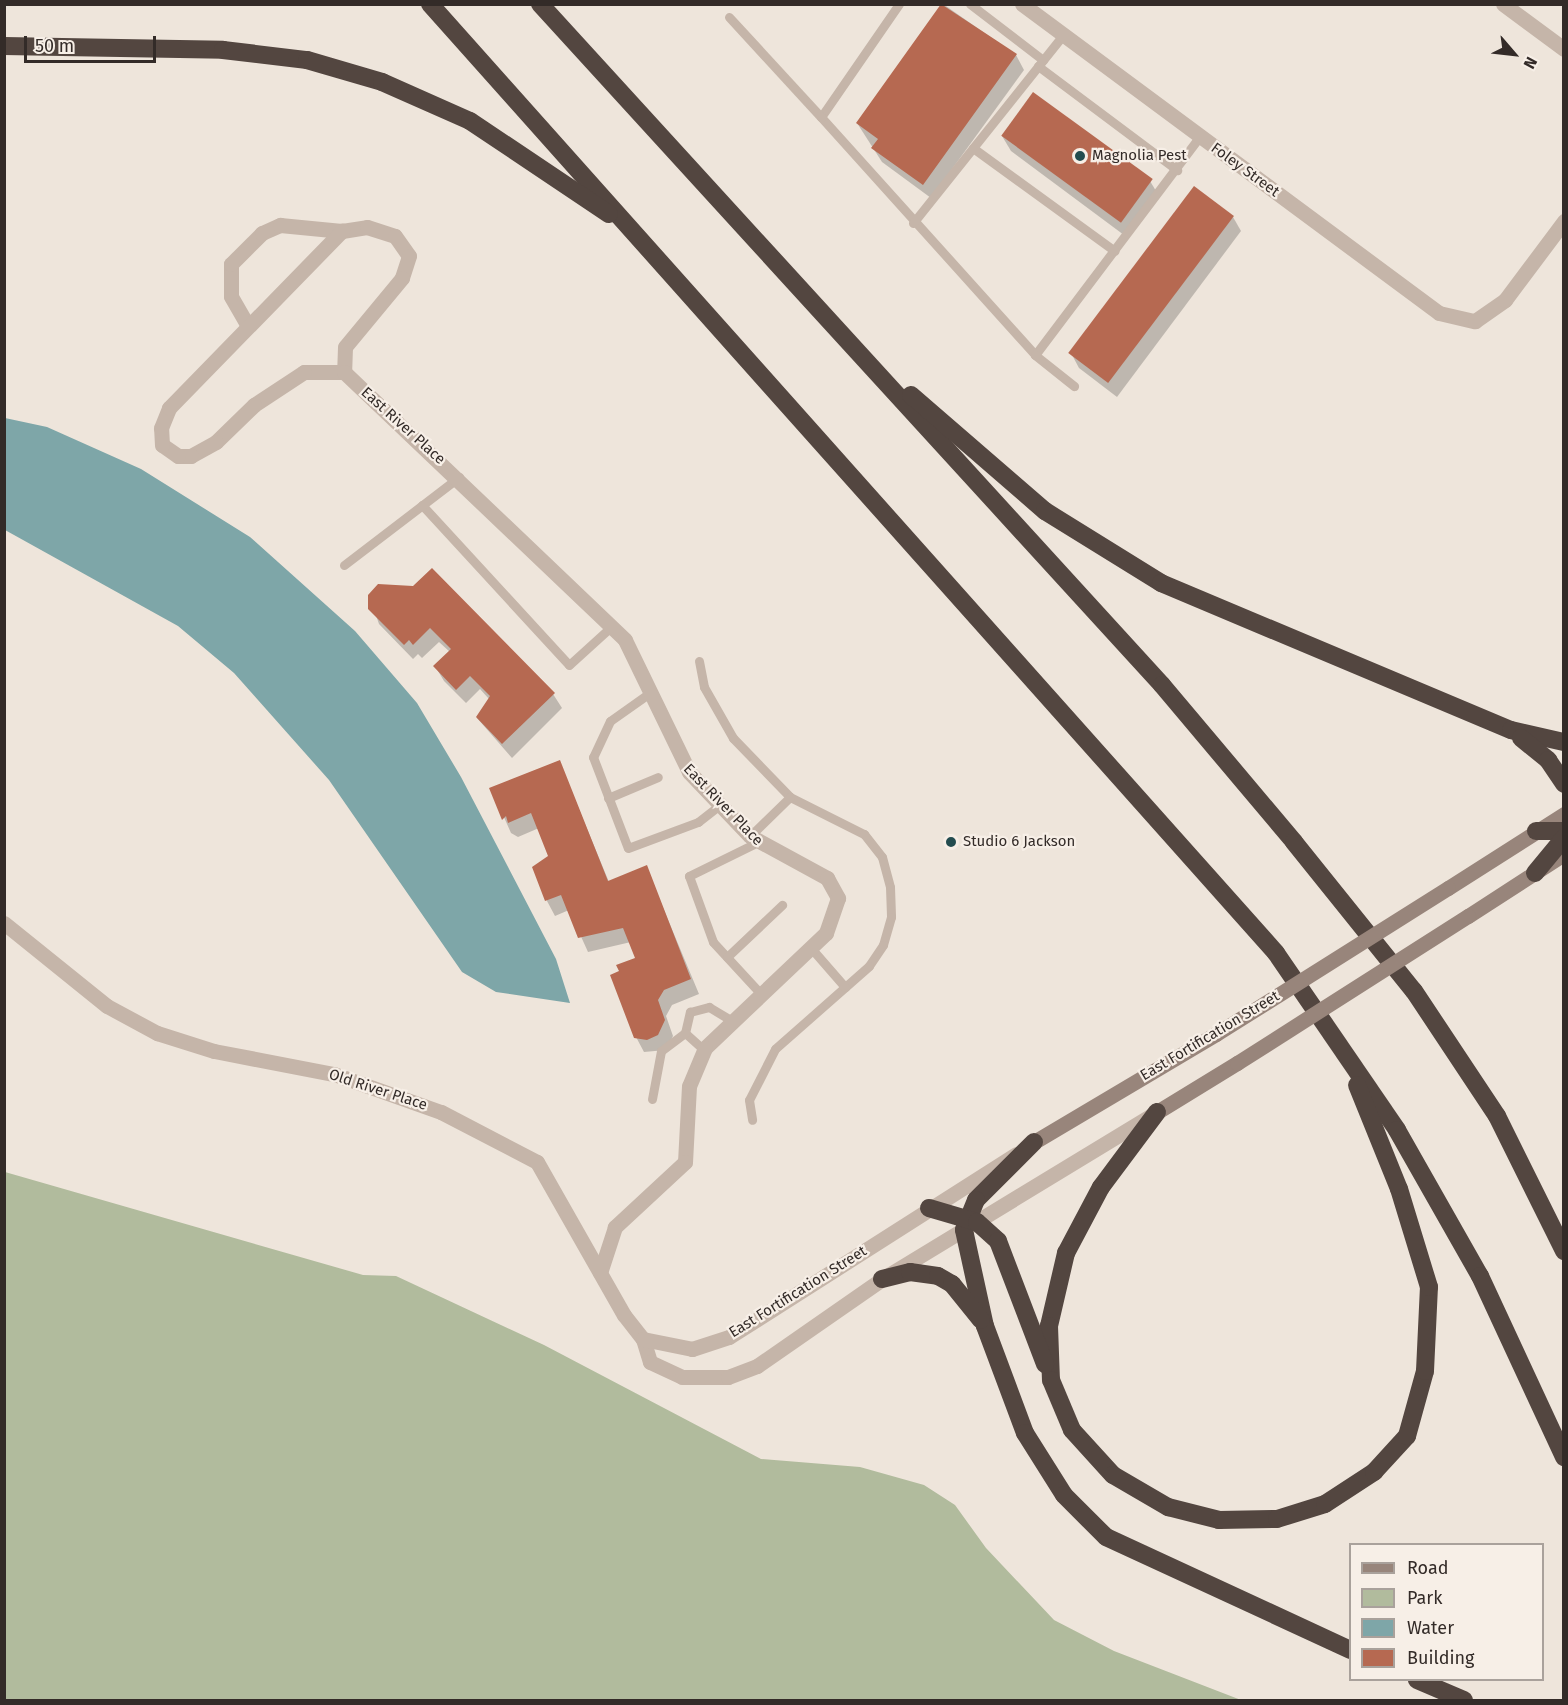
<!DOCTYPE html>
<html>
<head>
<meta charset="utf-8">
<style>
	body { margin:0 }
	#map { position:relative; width:1568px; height:1705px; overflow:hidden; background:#eee5db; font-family:"Fira Sans",sans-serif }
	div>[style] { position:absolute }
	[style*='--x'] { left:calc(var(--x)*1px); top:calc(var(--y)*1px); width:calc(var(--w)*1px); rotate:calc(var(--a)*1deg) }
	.green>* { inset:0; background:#b1bb9d }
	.water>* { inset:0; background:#7ea6a8 }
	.shadow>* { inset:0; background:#0003 }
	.building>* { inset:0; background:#b66951; transform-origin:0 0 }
	.lane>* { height:9px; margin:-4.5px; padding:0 4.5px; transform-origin:4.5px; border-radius:4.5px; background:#c5b5a9 }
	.street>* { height:15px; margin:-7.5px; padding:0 7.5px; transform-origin:7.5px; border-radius:7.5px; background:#c5b5a9 }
	.secondary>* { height:15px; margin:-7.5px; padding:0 7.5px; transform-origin:7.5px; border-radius:7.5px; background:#98857b }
	.highway>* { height:18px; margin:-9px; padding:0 9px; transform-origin:9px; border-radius:9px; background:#534640 }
	.secondary-bridge>* { height:15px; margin:-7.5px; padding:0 7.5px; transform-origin:7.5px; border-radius:7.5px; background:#98857b }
	.dots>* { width:16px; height:16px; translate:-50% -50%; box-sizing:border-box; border:3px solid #f7efe7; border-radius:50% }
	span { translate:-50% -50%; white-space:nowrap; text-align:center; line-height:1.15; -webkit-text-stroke:4.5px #f7efe7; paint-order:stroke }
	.poi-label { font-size:15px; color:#332b28 }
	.left { translate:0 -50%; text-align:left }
	.street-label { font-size:15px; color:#332b28 }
	.frame { position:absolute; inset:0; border:6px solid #332b28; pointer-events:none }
	.legend { position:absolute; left:1349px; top:1543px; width:195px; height:138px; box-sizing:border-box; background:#f7efe7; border:2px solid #a9a19b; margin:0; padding:8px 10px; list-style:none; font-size:18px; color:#332b28 }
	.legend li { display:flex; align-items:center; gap:12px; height:30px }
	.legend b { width:30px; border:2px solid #a9a19b }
	.north { position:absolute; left:1484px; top:24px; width:60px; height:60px; -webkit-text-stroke:4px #f7efe7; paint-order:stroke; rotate:118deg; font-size:16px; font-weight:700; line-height:24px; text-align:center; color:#332b28 }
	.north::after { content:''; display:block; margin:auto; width:21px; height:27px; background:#332b28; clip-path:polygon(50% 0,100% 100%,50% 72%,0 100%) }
	.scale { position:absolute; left:24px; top:36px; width:132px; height:27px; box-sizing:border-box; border:3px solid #332b28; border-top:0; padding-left:8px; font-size:18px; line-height:21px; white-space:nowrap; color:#332b28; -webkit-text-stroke:4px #f7efe7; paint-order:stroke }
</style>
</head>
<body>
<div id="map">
	<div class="green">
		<i style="clip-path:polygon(5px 1172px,363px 1275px,396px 1276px,544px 1345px,761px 1459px,860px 1467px,924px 1485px,955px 1505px,986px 1548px,1054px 1620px,1114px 1651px,1241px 1700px,5px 1700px)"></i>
	</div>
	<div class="water">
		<i style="clip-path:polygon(5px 418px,47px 427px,141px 469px,250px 537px,355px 631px,417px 703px,461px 777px,556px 959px,570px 1003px,496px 992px,462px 972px,329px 780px,234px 673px,178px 626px,5px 530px)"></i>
	</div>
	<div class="shadow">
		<i style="clip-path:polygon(943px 4px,1016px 55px,1024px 70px,931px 198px,882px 162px,857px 123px)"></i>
		<i style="clip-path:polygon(1002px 136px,1150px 181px,1159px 196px,1128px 238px,1011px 151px)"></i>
		<i style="clip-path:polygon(1233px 217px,1241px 231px,1117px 397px,1079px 368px,1071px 353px)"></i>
		<i style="clip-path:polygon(369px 595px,553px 694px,562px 708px,512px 758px,477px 718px,489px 699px,480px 689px,466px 703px,444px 681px,435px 666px,450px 652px,439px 642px,422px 658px,418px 654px,413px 659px,379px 624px)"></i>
		<i style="clip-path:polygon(559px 761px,609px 882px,646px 867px,699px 994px,672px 1005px,666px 1016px,673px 1036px,666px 1050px,644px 1052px,636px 1037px,621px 972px,637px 958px,631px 942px,588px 952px,569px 910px,555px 916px,547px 901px,534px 868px,550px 857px,539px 828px,518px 837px,511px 833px,491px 788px)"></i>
	</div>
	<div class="building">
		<i style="clip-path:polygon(941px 4px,1017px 54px,923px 185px,871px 148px,878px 139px,856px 123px)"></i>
		<i style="left:1033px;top:92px;width:148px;height:54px;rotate:36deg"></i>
		<i style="left:1194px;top:186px;width:50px;height:209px;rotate:37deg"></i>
		<i style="clip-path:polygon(432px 568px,555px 693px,502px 744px,476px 717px,490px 696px,470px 676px,456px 690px,433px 666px,451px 649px,430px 628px,413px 645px,409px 640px,404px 645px,368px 609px,368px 595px,378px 584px,413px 586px)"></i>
		<i style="clip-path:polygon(560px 760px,608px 881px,647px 865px,691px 979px,664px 990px,658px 1000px,665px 1020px,658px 1035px,647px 1040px,634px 1038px,610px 975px,619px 971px,616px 965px,635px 958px,623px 928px,578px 938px,561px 895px,545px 901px,532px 867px,548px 856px,531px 813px,508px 823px,506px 816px,502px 820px,489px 788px)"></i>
	</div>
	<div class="lane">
		<i style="--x:899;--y:4;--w:137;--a:124.6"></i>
		<i style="--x:821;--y:117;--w:320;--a:48"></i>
		<i style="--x:1035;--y:355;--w:274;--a:-53"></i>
		<i style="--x:970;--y:4;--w:92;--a:37.5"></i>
		<i style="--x:729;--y:17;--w:136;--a:47.4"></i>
		<i style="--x:1038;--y:66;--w:174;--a:36.8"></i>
		<i style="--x:973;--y:148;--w:175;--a:36"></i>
		<i style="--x:913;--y:223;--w:241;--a:-51.4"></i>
		<i style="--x:1035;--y:355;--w:50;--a:38.5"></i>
		<i style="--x:422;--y:505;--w:217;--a:47.4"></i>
		<i style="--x:569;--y:665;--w:58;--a:-42.2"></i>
		<i style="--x:344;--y:565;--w:145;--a:-37.4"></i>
		<i style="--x:699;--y:661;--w:26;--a:79"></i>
		<i style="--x:704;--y:687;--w:59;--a:60.4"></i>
		<i style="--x:733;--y:738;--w:82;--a:46"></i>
		<i style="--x:790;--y:797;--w:83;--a:26.6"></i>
		<i style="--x:864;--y:834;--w:29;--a:52"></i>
		<i style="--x:882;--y:857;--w:31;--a:75"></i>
		<i style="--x:890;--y:887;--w:30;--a:88"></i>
		<i style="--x:891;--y:917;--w:29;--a:106"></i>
		<i style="--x:883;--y:945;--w:25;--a:124"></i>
		<i style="--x:869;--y:966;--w:125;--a:138.6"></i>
		<i style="--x:775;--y:1049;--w:57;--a:117"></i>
		<i style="--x:749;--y:1100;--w:20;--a:81"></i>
		<i style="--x:651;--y:692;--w:50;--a:144.7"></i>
		<i style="--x:610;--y:721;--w:40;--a:115"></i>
		<i style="--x:593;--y:757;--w:97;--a:69"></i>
		<i style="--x:628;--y:848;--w:75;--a:-20.4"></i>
		<i style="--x:698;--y:822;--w:28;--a:-38"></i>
		<i style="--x:608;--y:798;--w:54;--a:-22.8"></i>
		<i style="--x:750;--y:836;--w:56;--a:-44.3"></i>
		<i style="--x:758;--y:842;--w:77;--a:153.8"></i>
		<i style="--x:689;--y:876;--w:70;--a:70"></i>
		<i style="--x:713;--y:942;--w:69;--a:47.3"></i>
		<i style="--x:811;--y:948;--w:52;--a:48.9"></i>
		<i style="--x:727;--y:957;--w:76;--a:-43.4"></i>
		<i style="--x:704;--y:1050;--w:25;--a:-138"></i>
		<i style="--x:685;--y:1033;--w:22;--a:-77"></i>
		<i style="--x:690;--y:1012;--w:20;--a:-15"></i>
		<i style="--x:709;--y:1007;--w:26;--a:31"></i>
		<i style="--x:652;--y:1099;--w:49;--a:-79.4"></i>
		<i style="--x:661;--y:1051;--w:30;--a:-37"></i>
	</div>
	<div class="street">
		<i style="--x:1022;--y:4;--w:519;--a:36.54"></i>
		<i style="--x:1439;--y:313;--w:37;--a:13"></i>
		<i style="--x:1475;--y:321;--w:37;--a:-35"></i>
		<i style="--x:1505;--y:300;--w:99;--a:-53.2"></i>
		<i style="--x:1503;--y:4;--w:76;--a:36.4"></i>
		<i style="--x:248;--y:326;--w:34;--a:-120"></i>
		<i style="--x:231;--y:296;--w:32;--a:-90"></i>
		<i style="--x:231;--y:264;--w:44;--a:-45"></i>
		<i style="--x:262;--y:233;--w:20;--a:-24"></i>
		<i style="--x:280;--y:225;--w:62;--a:5.5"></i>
		<i style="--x:342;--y:231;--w:25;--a:-9"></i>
		<i style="--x:367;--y:227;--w:29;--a:18"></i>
		<i style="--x:395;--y:236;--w:24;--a:55"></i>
		<i style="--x:409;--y:256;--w:23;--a:108"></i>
		<i style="--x:402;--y:278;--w:89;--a:129.6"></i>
		<i style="--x:345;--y:347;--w:25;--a:92"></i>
		<i style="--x:344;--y:372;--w:40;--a:180"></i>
		<i style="--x:304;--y:372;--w:60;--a:146.6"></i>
		<i style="--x:254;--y:405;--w:53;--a:135.8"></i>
		<i style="--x:216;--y:442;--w:29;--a:151"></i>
		<i style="--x:191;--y:456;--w:13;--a:180"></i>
		<i style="--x:178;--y:456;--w:19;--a:-145"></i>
		<i style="--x:162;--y:445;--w:17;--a:-93"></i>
		<i style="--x:161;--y:428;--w:22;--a:-68"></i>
		<i style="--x:169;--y:408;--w:248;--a:-45.7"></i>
		<i style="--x:344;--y:372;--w:388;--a:43.6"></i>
		<i style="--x:625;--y:640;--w:147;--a:64.1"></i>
		<i style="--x:689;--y:772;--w:88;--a:46.4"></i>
		<i style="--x:750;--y:836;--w:88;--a:28.6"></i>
		<i style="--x:827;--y:878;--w:23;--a:61"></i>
		<i style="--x:838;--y:898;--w:37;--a:109"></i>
		<i style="--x:826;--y:933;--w:167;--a:136.5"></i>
		<i style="--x:705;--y:1048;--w:41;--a:112.8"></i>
		<i style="--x:689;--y:1086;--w:76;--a:93"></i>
		<i style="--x:685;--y:1162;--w:96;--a:137.1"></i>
		<i style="--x:615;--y:1227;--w:48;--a:108.1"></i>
		<i style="--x:4;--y:923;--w:132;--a:38.9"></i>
		<i style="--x:107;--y:1006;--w:57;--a:28.4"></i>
		<i style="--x:157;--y:1033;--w:60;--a:17.5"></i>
		<i style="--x:214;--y:1051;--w:122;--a:10.9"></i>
		<i style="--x:334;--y:1074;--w:114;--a:19.6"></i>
		<i style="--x:441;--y:1112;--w:108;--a:27.5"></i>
		<i style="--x:537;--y:1162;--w:176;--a:60.4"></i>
		<i style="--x:624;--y:1315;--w:31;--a:52"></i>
		<i style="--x:643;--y:1339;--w:24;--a:73"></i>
		<i style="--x:650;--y:1362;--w:35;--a:25"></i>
		<i style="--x:682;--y:1377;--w:46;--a:0"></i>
		<i style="--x:728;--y:1377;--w:31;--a:-21"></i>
		<i style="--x:757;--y:1366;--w:152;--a:-34.8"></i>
		<i style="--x:882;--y:1279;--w:316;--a:-31.3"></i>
		<i style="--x:643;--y:1339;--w:50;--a:11.5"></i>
		<i style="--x:692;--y:1349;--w:39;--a:-18"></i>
		<i style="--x:729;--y:1337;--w:340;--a:-32.5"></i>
	</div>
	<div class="secondary">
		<i style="--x:1448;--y:888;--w:138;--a:-32.5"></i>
		<i style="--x:1468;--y:916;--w:114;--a:-32.9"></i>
		<i style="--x:1157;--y:1112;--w:94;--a:-31.5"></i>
		<i style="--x:1034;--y:1142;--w:212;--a:-30.7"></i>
	</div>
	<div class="highway">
		<i style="--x:430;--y:4;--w:1271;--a:48.28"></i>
		<i style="--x:1276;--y:953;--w:214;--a:55.6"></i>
		<i style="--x:1397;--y:1130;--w:168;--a:60.4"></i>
		<i style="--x:1480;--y:1276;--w:200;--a:65.1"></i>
		<i style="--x:540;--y:4;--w:922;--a:47.59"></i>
		<i style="--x:1162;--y:685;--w:205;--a:49.9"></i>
		<i style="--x:1294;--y:842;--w:191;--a:51.2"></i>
		<i style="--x:1414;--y:991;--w:150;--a:56.4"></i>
		<i style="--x:1497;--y:1116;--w:151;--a:63.6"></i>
		<i style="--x:4;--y:46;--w:219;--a:1"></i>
		<i style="--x:223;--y:50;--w:85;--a:6.8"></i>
		<i style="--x:307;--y:60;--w:78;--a:16.3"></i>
		<i style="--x:382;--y:82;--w:96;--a:23.9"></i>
		<i style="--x:470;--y:121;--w:167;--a:33.8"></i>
		<i style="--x:911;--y:395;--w:177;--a:40.9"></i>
		<i style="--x:1045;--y:511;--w:137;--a:31.8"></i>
		<i style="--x:1161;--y:583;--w:380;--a:22.8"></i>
		<i style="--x:1511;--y:730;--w:54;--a:12.8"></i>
		<i style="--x:1521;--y:738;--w:35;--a:39"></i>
		<i style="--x:1548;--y:760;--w:29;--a:56"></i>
		<i style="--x:1536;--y:831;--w:28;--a:0"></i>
		<i style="--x:1535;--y:873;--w:45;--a:-50.4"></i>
		<i style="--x:1157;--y:1112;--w:94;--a:126.7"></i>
		<i style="--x:1101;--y:1187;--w:75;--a:117.9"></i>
		<i style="--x:1066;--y:1253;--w:75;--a:103.1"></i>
		<i style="--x:1049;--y:1326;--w:54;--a:87.9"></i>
		<i style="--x:1051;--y:1380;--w:54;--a:67.2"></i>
		<i style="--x:1072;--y:1430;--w:61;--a:47.7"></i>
		<i style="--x:1113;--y:1475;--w:64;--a:30.2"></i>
		<i style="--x:1168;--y:1507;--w:53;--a:14.3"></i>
		<i style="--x:1219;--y:1520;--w:58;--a:-1"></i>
		<i style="--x:1277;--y:1519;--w:50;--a:-17.4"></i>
		<i style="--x:1325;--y:1504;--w:59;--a:-33.1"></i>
		<i style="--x:1374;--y:1472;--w:49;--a:-47.5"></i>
		<i style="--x:1407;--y:1436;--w:67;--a:-74.5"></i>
		<i style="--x:1425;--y:1371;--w:84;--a:-87.3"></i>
		<i style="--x:1429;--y:1287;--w:102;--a:-107"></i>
		<i style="--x:1399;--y:1189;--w:112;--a:-112"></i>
		<i style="--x:1034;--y:1142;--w:82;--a:135"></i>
		<i style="--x:976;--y:1200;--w:32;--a:112"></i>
		<i style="--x:964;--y:1230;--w:98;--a:77.7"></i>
		<i style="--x:985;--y:1326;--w:114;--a:69.5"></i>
		<i style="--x:1025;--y:1433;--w:73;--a:57.8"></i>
		<i style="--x:1064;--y:1495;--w:59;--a:45"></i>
		<i style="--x:1106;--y:1537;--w:269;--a:24.8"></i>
		<i style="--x:929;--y:1208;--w:50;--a:16.3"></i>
		<i style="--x:977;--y:1222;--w:28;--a:42"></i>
		<i style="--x:998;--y:1241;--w:132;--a:69.1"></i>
		<i style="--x:882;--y:1279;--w:29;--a:-14"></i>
		<i style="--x:910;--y:1272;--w:28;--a:8"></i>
		<i style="--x:938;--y:1276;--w:16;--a:30"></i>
		<i style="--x:952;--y:1284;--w:46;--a:51.1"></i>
		<i style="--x:1417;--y:1680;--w:51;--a:23.1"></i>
	</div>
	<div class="secondary-bridge">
		<i style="--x:1216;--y:1034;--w:274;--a:-32.2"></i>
		<i style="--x:1237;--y:1063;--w:274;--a:-32.5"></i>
	</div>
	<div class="dots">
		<i style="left:1080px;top:156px;background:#234c4f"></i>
		<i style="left:951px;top:842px;background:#234c4f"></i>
	</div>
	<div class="poi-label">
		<span class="left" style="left:1092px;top:156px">Magnolia Pest</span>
		<span class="left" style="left:963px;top:842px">Studio 6 Jackson</span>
	</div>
	<div class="street-label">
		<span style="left:1245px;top:170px;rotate:36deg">Foley Street</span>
		<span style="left:403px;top:426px;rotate:42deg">East River Place</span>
		<span style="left:723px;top:805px;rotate:46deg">East River Place</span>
		<span style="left:1210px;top:1036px;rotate:-31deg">East Fortification Street</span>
		<span style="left:378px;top:1090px;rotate:18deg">Old River Place</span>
		<span style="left:798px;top:1292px;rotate:-32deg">East Fortification Street</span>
	</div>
	<div class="frame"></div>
	<ul class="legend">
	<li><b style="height:8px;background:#98857b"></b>Road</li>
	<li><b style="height:16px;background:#b1bb9d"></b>Park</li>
	<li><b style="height:16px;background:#7ea6a8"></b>Water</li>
	<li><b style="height:16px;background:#b66951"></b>Building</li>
	</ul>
	<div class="north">N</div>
	<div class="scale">50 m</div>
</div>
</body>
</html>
